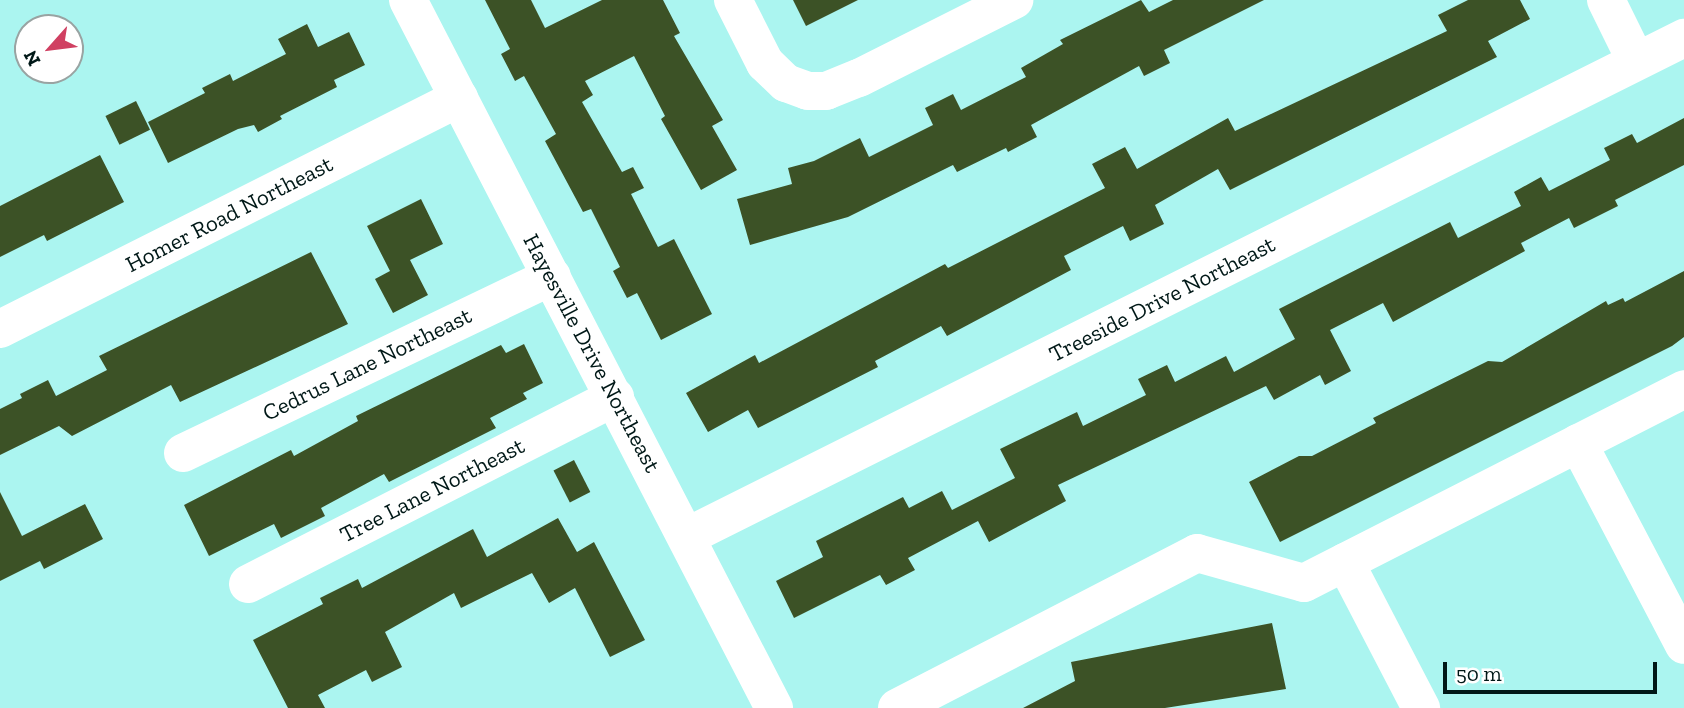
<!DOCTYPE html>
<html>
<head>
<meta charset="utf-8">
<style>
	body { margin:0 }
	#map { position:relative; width:1684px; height:708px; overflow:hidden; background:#abf5f0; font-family:"Zilla Slab",serif }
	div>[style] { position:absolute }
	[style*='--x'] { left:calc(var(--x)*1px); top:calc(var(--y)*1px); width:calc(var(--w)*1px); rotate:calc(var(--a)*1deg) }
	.building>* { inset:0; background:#3c5226; transform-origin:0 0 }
	.minor>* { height:38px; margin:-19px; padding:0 19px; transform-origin:19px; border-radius:19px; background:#fff }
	span { translate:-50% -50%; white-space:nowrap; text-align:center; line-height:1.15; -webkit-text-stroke:7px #fff; paint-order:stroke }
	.street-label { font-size:23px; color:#001817 }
	.north { position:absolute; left:14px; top:14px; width:70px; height:70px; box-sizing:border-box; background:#fff; border:2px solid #99a3a2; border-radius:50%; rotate:242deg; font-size:19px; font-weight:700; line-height:28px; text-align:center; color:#001817 }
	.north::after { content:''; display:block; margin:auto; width:24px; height:32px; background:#d04062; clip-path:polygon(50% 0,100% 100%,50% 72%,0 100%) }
	.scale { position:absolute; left:1443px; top:662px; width:214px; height:32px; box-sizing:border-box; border:4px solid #001817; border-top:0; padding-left:9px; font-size:21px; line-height:24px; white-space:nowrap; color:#001817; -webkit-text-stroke:5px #fff; paint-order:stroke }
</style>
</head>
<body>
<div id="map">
	<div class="building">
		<i style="clip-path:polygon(485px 0,531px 0,545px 28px,602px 0,663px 0,680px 33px,674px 36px,723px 120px,712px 126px,737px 170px,701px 190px,661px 119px,665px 116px,634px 56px,585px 81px,593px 95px,582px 102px,622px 172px,633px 167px,644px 188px,631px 194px,658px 247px,674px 239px,712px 314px,661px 340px,637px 293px,627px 298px,613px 271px,620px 267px,591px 209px,583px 212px,545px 141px,556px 134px,524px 76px,515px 81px,501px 54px,510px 49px)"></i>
		<i style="clip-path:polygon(793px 0,858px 0,806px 26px)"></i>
		<i style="clip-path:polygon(1141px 0,1149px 12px,1173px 0,1264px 0,1164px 50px,1170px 63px,1144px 76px,1139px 66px,1031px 125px,1037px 137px,1008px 152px,1006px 148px,957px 172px,953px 165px,848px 217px,750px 245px,737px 199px,792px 184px,788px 168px,814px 161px,860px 138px,869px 157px,933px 125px,925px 108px,953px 94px,961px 110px,1026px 77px,1021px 68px,1063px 44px,1060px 40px)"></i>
		<i style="clip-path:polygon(1468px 0,1520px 0,1530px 19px,1488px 41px,1497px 57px,1230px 190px,1218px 169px,1155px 205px,1164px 224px,1130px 241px,1123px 226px,1064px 256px,1071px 270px,947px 336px,941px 326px,875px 361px,878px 367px,758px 428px,748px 410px,708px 432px,686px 393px,755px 355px,759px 363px,945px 264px,948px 268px,1105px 188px,1092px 164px,1125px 147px,1137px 169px,1228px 118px,1235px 131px,1447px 31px,1438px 15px)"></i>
		<i style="clip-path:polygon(307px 24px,318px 47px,349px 32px,365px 65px,334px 80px,337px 87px,280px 116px,282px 119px,258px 132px,254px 125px,238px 129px,168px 163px,148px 122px,205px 93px,202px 88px,230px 74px,233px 81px,286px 54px,278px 39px)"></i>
		<i style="left:136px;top:101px;width:32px;height:34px;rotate:64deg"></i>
		<i style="clip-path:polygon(1684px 118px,1684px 165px,1615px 200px,1618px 206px,1574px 228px,1569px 218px,1521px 243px,1525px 251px,1393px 322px,1383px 303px,1330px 330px,1351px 371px,1325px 385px,1320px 375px,1274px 400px,1266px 386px,1058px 485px,1066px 501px,989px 542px,978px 521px,908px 558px,915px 570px,886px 585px,880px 575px,794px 618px,776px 581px,823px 557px,816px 541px,903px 497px,909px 508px,942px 491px,952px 510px,1015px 478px,1000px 449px,1077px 412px,1083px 426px,1146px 395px,1138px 379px,1167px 365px,1175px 382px,1226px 356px,1234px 372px,1295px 339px,1279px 309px,1450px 222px,1458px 238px,1521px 206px,1514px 192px,1541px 177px,1549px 191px,1610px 160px,1604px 148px,1632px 134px,1637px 143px)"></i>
		<i style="clip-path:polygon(100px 155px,124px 202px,47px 241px,44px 235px,0 257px,0 206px)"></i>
		<i style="clip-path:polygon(421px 199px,443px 244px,410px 260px,428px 295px,393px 313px,375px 279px,390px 271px,367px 226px)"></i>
		<i style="clip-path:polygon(311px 252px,348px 324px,180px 402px,171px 385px,72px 436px,59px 426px,0 455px,0 409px,22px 398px,20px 394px,48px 380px,56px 396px,107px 370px,99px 356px)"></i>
		<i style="clip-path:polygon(1684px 271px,1684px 337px,1672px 346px,1280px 542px,1249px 482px,1299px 456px,1312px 456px,1376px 423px,1373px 418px,1488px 361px,1502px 362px,1606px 301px,1608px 305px,1623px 298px,1625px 302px)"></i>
		<i style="clip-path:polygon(524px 344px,543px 383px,523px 393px,527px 399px,490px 418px,496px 428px,389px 482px,384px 474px,321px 508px,325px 516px,281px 538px,274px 524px,209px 556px,184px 505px,291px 450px,294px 456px,358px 421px,356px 416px,501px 345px,506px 353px)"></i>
		<i style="left:574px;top:460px;width:36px;height:23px;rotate:63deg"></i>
		<i style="clip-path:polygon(0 492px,22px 536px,85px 504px,103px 539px,44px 569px,40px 561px,0 581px)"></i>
		<i style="clip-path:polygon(558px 518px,577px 552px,594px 542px,645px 640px,610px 657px,575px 588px,549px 603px,532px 573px,461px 608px,454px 593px,385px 632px,402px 667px,372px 682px,366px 670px,318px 695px,325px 708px,288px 708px,253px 640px,323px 604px,320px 598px,358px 579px,362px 588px,473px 529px,487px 557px)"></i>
		<i style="clip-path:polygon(1272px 623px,1286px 689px,1165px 708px,1023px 708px,1075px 681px,1071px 662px)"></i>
	</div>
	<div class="minor">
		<i style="--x:408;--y:0;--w:797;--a:62.66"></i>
		<i style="--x:733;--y:0;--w:71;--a:63.1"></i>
		<i style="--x:765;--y:63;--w:29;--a:44"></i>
		<i style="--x:786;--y:83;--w:23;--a:20"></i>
		<i style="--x:808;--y:91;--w:18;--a:0"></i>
		<i style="--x:826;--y:91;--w:35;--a:-22"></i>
		<i style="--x:859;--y:78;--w:174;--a:-26.7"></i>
		<i style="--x:1606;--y:0;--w:68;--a:63.8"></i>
		<i style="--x:0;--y:329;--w:514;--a:-26.71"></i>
		<i style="--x:1578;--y:443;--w:228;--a:62.3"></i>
		<i style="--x:183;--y:453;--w:409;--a:-25.6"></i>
		<i style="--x:688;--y:536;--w:1114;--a:-26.57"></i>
		<i style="--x:1345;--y:562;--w:165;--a:62.5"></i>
		<i style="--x:248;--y:584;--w:412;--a:-27"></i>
		<i style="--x:897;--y:708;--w:338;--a:-27.3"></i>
		<i style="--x:1197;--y:553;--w:111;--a:15.7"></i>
		<i style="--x:1304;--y:583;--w:427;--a:-27"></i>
	</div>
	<div class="street-label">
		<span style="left:229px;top:214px;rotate:-27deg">Homer Road Northeast</span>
		<span style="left:1162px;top:299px;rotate:-27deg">Treeside Drive Northeast</span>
		<span style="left:592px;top:353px;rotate:62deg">Hayesville Drive Northeast</span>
		<span style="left:367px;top:364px;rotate:-26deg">Cedrus Lane Northeast</span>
		<span style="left:432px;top:490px;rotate:-27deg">Tree Lane Northeast</span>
	</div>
	<div class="north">N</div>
	<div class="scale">50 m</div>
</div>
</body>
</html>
